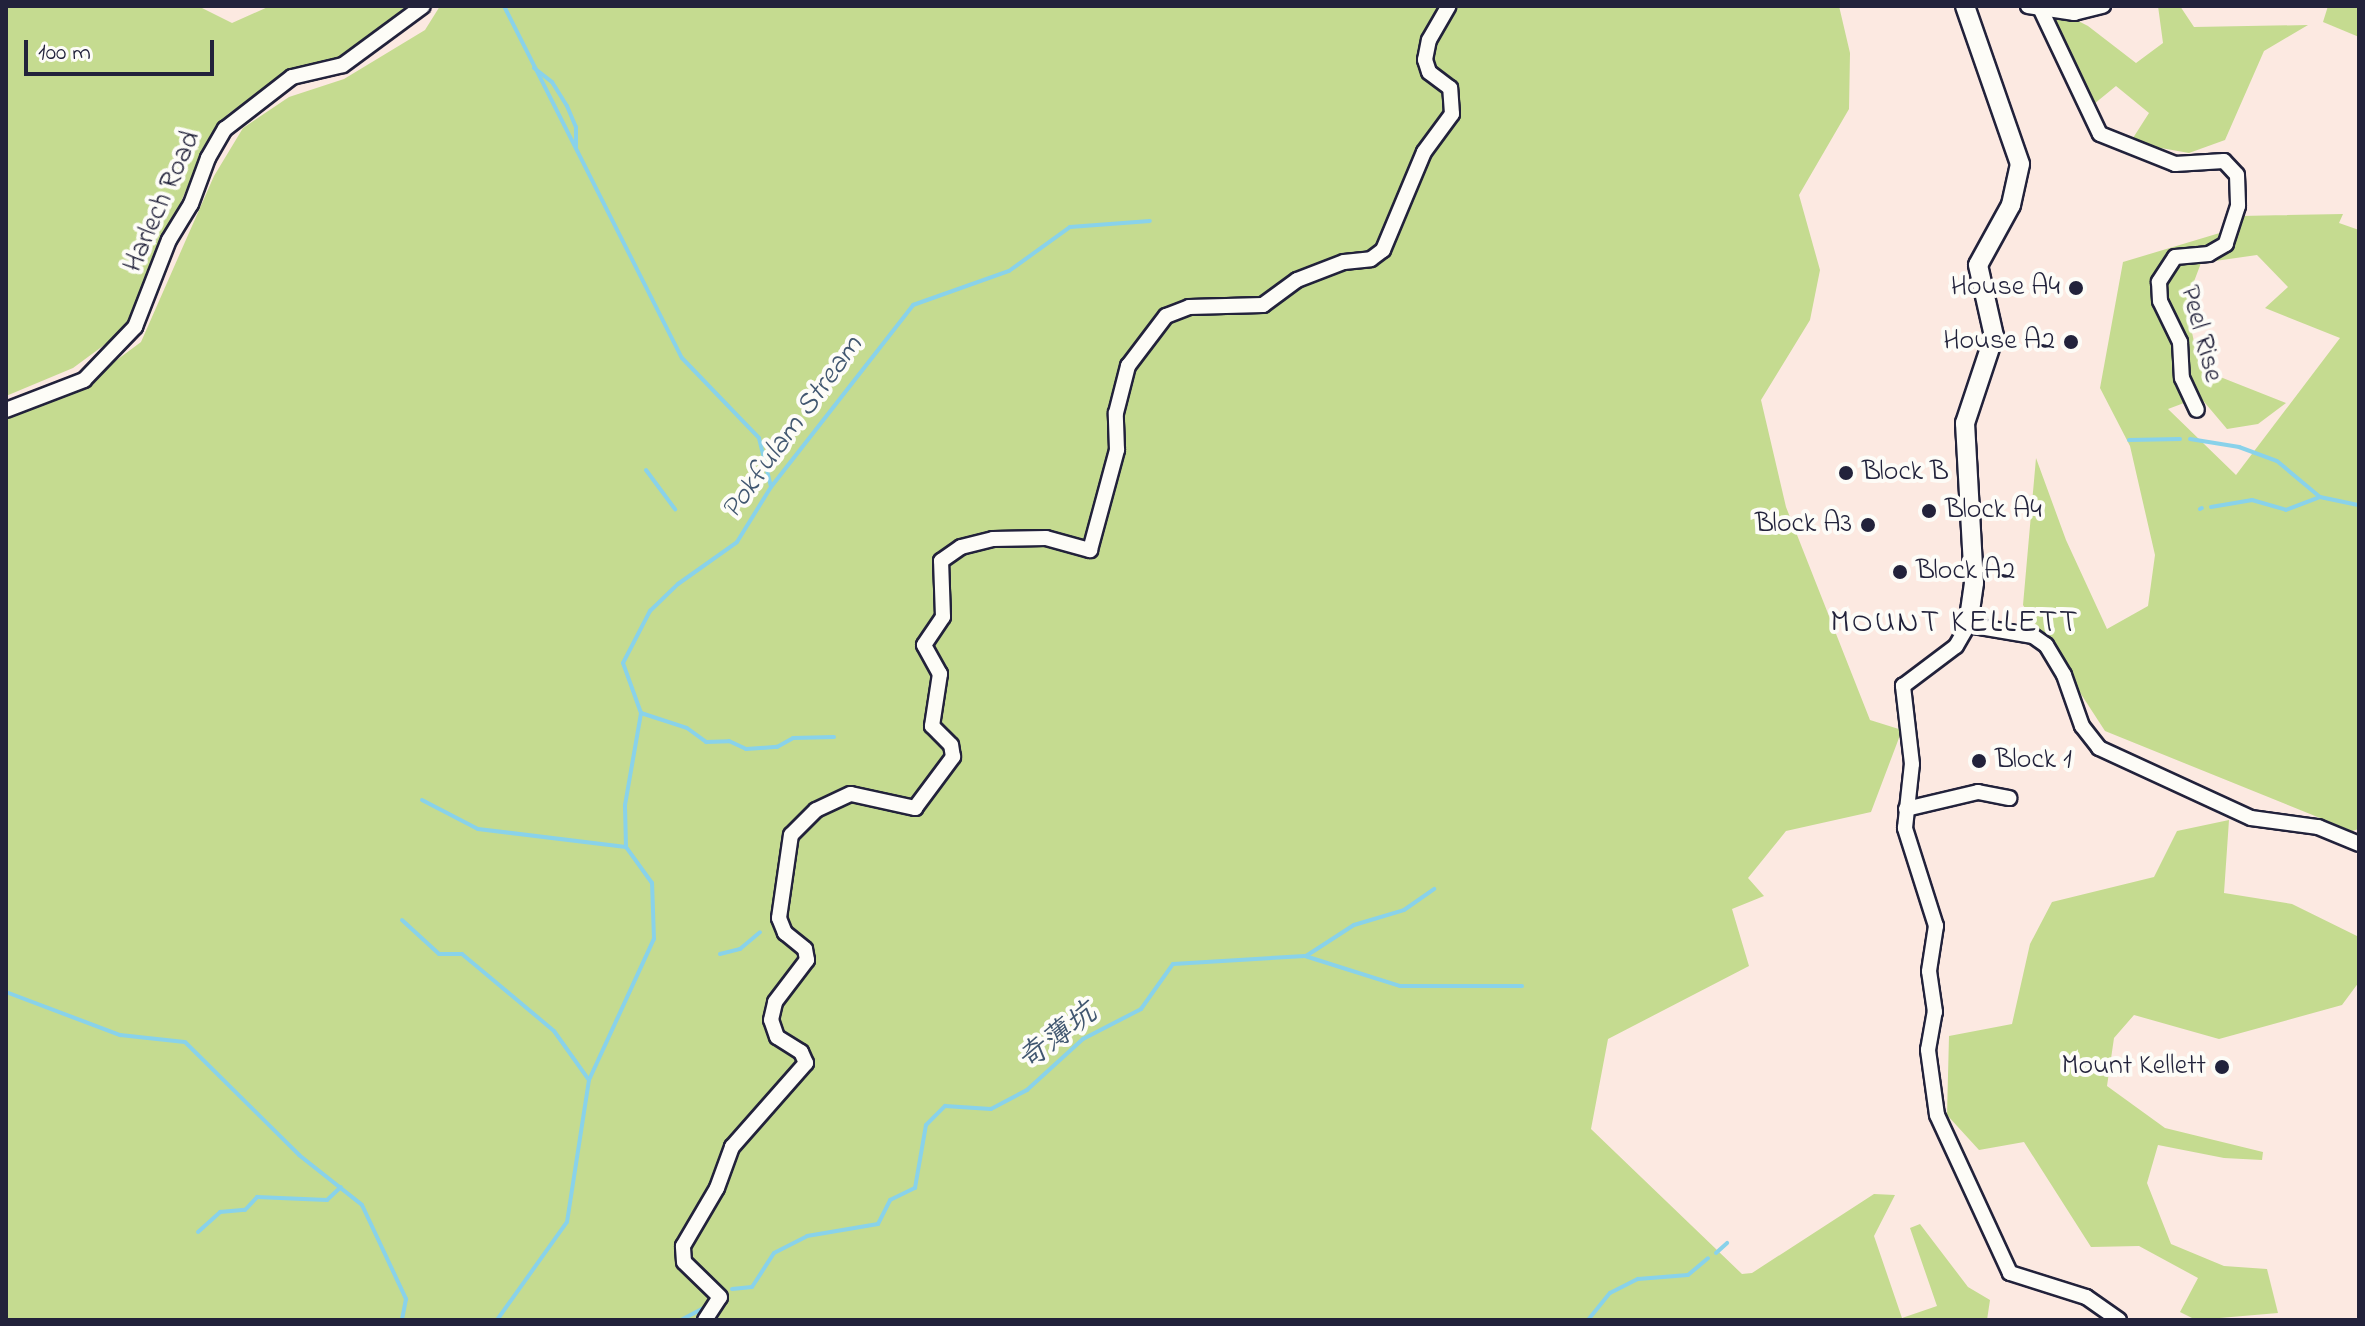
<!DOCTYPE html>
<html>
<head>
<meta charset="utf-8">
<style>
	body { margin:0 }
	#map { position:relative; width:2365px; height:1326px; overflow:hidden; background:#fce9e1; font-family:"Indie Flower","LXGW WenKai TC",sans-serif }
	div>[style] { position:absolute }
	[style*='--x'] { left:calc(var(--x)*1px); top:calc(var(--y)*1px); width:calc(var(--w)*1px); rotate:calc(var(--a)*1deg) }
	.green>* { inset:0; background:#c5db90 }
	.stream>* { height:4px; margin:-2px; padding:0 2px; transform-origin:2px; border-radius:2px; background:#89d2ea }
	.roads { filter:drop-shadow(2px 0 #22223b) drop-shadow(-2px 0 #22223b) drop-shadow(0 2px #22223b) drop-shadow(0 -2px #22223b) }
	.street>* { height:14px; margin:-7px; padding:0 7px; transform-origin:7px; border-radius:7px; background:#fdfcf7 }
	.secondary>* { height:18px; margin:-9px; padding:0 9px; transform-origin:9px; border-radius:9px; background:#fdfcf7 }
	.dots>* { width:22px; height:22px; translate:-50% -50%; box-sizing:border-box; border:4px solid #fdfcf7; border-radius:50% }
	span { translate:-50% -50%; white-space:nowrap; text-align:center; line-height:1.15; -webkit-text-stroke:8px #fdfcf7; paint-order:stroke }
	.street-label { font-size:28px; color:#22223b }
	.poi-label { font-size:28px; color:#22223b }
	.right { translate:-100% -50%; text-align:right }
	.left { translate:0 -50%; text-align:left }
	.water-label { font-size:30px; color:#415770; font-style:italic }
	.quarter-label { font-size:32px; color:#22223b; letter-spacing:2px }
	.frame { position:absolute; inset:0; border:8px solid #22223b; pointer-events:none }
	.scale { position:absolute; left:24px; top:40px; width:190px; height:36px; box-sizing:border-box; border:4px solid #22223b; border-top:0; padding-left:10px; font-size:24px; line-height:28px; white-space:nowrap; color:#22223b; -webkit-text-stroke:6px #fdfcf7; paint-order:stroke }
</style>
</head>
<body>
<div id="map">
	<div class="green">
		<i style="clip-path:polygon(6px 6px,198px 6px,232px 23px,270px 6px,417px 6px,411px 16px,336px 61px,280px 79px,228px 114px,196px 167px,126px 329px,73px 368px,6px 396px)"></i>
		<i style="clip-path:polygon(440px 6px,1839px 6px,1850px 53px,1849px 109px,1799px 195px,1820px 270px,1810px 320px,1761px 400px,1786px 507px,1870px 720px,1902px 730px,1871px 812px,1786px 831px,1748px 878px,1764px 896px,1732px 909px,1749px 966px,1608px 1039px,1591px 1129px,1742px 1274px,1752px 1273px,1874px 1194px,1895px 1195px,1874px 1236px,1902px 1318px,1937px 1306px,1910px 1228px,1920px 1224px,1968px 1287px,1990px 1300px,1987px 1320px,6px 1320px,6px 417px,83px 385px,141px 342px,214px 176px,243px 128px,289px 97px,344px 79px,425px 30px)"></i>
		<i style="clip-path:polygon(2015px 6px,2049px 6px,2088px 26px,2136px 63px,2163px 43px,2158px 6px,2180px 6px,2194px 27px,2308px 25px,2264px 51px,2225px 140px,2189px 153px,2144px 145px,2133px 138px,2149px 113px,2116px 86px,2094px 104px,2040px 19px)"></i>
		<i style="clip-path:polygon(2328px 6px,2359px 6px,2359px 37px,2323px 22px)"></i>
		<i style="clip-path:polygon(evenodd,2343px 214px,2339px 223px,2359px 230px,2359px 829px,2352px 831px,2105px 731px,2023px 605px,2036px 458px,2066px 540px,2107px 629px,2148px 606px,2155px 555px,2130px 446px,2100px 388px,2123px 262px,2223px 232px,2241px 216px,2343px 214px,2257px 255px,2288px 287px,2265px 308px,2340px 338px,2236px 475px,2168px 409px,2200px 397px,2227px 429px,2258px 424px,2286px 403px,2200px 369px,2191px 328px,2187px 300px,2201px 263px,2257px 255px)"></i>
		<i style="clip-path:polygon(2229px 820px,2224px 893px,2292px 904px,2359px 937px,2359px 982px,2342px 1005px,2219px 1039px,2134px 1015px,2114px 1038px,2107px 1086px,2165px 1128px,2263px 1152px,2262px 1160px,2224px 1158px,2158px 1145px,2147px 1183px,2171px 1244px,2224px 1266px,2267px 1269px,2278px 1313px,2196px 1320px,2180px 1312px,2198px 1278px,2139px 1246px,2091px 1247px,2024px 1142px,1979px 1150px,1947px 1115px,1949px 1036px,2012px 1024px,2030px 944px,2052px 902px,2154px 877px,2177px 831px)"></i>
	</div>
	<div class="stream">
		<i style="--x:504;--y:6;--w:394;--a:63.2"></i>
		<i style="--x:682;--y:358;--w:111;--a:46.1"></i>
		<i style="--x:759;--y:438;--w:50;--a:76.2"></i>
		<i style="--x:534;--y:68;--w:23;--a:38"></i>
		<i style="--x:552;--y:82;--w:28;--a:58"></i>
		<i style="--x:567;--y:106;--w:23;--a:67"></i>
		<i style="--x:576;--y:127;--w:21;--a:90"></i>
		<i style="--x:2190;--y:439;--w:50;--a:9.3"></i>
		<i style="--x:2239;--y:447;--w:40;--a:20.2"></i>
		<i style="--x:2277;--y:461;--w:56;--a:39.9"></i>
		<i style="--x:2320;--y:497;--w:40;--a:12"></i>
		<i style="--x:2129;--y:440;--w:51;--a:-1.1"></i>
		<i style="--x:646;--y:470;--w:49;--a:53.4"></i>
		<i style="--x:2211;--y:507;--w:42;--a:-9.7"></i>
		<i style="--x:2252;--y:500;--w:35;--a:16"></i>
		<i style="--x:2286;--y:510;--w:36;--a:-21"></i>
		<i style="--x:2200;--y:509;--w:2;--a:-27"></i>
		<i style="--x:641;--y:713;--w:48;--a:18.1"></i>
		<i style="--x:687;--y:728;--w:24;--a:36"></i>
		<i style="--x:706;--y:742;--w:23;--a:-2"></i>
		<i style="--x:729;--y:741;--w:19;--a:25"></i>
		<i style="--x:746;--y:749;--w:31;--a:-4"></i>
		<i style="--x:777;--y:747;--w:18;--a:-29"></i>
		<i style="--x:793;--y:738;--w:41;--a:-1.4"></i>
		<i style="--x:422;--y:800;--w:63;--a:27.4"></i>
		<i style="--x:478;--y:829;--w:149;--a:6.9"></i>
		<i style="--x:402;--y:920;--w:50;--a:42.6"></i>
		<i style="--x:439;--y:954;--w:23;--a:0"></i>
		<i style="--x:462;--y:954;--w:120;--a:39.9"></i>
		<i style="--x:554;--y:1031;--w:60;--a:54.5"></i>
		<i style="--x:720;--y:954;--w:21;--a:-14"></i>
		<i style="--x:740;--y:949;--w:26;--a:-40"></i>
		<i style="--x:1306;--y:956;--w:57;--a:-32.9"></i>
		<i style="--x:1354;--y:925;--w:52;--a:-16.7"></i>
		<i style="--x:1404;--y:910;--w:37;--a:-35"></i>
		<i style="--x:6;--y:992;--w:122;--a:20.7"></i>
		<i style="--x:120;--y:1035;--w:65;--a:6.1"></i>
		<i style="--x:185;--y:1042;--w:161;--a:44.7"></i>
		<i style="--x:299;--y:1155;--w:80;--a:38.4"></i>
		<i style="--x:362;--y:1205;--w:104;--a:64.9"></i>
		<i style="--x:406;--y:1299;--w:21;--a:101"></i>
		<i style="--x:198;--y:1232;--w:30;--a:-42"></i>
		<i style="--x:220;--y:1212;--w:25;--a:-5"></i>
		<i style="--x:245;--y:1210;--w:18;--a:-47"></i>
		<i style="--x:257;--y:1197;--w:70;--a:2.5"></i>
		<i style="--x:327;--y:1200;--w:19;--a:-43"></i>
		<i style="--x:1716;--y:1253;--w:15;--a:-42"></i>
		<i style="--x:732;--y:1289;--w:20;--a:-6"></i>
		<i style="--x:752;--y:1287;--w:40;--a:-57.1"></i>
		<i style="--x:774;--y:1253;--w:37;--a:-27"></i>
		<i style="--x:807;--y:1236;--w:72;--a:-9.6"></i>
		<i style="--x:878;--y:1224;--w:27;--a:-63"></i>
		<i style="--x:890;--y:1200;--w:28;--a:-26"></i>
		<i style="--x:915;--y:1188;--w:64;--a:-80.1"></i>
		<i style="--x:926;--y:1125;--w:27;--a:-45"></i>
		<i style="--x:945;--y:1106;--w:46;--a:3.7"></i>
		<i style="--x:991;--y:1109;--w:41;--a:-27.8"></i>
		<i style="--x:1027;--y:1090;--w:76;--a:-42.3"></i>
		<i style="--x:1083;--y:1039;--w:65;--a:-27.3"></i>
		<i style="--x:1141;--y:1009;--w:55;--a:-54.6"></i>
		<i style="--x:1173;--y:964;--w:132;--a:-3.5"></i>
		<i style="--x:1305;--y:956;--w:100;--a:17.5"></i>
		<i style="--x:1400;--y:986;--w:122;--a:0"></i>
		<i style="--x:497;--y:1320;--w:120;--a:-54.5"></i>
		<i style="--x:567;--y:1222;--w:144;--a:-81.2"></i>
		<i style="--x:589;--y:1080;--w:155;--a:-65.3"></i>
		<i style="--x:654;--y:939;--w:56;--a:-92"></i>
		<i style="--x:652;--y:883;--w:44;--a:-125.8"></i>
		<i style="--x:626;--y:847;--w:42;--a:-91.4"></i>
		<i style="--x:625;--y:805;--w:93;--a:-80.1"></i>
		<i style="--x:641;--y:713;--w:53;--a:-109.8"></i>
		<i style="--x:623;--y:663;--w:59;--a:-62.6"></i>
		<i style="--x:650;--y:611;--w:39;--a:-44"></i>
		<i style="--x:678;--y:584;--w:72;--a:-35.4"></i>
		<i style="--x:737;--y:542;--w:65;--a:-58.3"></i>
		<i style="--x:771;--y:487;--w:231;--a:-52"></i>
		<i style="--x:913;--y:305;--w:102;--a:-19.5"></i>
		<i style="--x:1009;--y:271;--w:75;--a:-35.8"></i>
		<i style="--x:1070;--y:227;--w:80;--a:-4.3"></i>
		<i style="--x:681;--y:1320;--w:30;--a:-28"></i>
		<i style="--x:1588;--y:1320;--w:35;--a:-51"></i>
		<i style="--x:1610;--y:1293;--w:31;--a:-27"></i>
		<i style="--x:1638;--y:1279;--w:50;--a:-4.6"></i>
		<i style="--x:1688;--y:1275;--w:26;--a:-40"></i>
	</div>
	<div class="roads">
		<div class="street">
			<i style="--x:2028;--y:6;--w:47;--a:8.7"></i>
			<i style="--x:2074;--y:13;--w:30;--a:-14"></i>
			<i style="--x:2041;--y:10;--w:137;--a:64.6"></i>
			<i style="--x:2100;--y:134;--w:81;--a:21.8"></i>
			<i style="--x:2175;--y:164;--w:49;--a:-3.5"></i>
			<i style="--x:2224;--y:161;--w:19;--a:47"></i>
			<i style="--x:2237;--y:175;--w:31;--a:88"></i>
			<i style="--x:2238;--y:206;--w:40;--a:108"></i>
			<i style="--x:2226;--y:244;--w:20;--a:150"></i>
			<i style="--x:2209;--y:254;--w:34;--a:175"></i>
			<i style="--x:2175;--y:257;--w:30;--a:123"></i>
			<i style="--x:2159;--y:282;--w:19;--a:87"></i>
			<i style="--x:2160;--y:301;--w:46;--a:64"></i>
			<i style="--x:2180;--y:342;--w:36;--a:87"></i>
			<i style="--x:2182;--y:378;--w:35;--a:65"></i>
			<i style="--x:6;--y:410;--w:84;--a:-21"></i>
			<i style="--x:84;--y:380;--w:74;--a:-46.1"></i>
			<i style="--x:135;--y:327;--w:93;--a:-68.7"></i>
			<i style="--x:169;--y:240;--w:42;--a:-58.6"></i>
			<i style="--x:191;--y:204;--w:49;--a:-69.7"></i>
			<i style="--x:208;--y:158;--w:34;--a:-60"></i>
			<i style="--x:225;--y:129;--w:85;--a:-37.8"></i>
			<i style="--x:292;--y:77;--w:52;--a:-13.2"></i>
			<i style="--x:343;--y:65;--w:99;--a:-36.4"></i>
			<i style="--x:1906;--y:809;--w:74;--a:-13.3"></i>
			<i style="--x:1978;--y:792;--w:32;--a:11"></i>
			<i style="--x:705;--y:1320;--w:27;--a:-57"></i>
			<i style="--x:720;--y:1297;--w:50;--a:-135.8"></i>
			<i style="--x:684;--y:1262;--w:16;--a:-94"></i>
			<i style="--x:683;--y:1246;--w:67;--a:-59.6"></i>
			<i style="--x:717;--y:1188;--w:44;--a:-69.9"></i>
			<i style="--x:732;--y:1147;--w:112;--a:-48.6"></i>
			<i style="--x:806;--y:1063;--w:12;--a:-114"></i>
			<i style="--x:801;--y:1052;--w:28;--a:-148"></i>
			<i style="--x:777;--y:1037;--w:18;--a:-109"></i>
			<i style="--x:771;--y:1020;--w:18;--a:-77"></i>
			<i style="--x:775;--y:1002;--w:53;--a:-52.7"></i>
			<i style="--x:807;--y:960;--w:11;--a:-100"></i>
			<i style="--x:805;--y:949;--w:26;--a:-141"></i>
			<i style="--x:785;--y:933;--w:16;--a:-112"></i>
			<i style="--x:779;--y:918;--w:84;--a:-81.8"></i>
			<i style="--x:791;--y:835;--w:35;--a:-45"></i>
			<i style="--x:816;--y:810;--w:38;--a:-25"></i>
			<i style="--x:851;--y:794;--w:66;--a:12.3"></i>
			<i style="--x:915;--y:808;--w:64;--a:-53.3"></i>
			<i style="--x:953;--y:757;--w:12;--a:-99"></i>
			<i style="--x:951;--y:745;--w:27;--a:-135"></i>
			<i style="--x:932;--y:726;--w:53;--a:-81.3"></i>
			<i style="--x:940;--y:674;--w:33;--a:-119"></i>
			<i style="--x:924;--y:645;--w:34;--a:-56"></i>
			<i style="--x:943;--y:617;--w:56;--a:-92"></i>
			<i style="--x:941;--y:561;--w:24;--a:-35"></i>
			<i style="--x:961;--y:547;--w:33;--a:-14"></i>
			<i style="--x:993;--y:539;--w:53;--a:-1.1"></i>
			<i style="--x:1046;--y:538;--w:46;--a:15.3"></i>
			<i style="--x:1090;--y:550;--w:104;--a:-74.9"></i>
			<i style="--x:1117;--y:450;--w:37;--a:-92"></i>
			<i style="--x:1116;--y:413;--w:49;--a:-75.7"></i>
			<i style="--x:1128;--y:366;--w:63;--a:-52.8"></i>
			<i style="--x:1166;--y:316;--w:25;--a:-21"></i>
			<i style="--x:1189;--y:307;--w:74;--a:-1.5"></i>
			<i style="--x:1263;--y:305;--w:42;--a:-36.3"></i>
			<i style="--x:1297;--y:280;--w:50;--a:-21"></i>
			<i style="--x:1344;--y:262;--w:27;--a:-6"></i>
			<i style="--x:1371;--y:259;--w:15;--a:-37"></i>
			<i style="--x:1383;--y:250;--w:106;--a:-67.3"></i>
			<i style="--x:1424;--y:152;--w:47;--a:-53.6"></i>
			<i style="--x:1452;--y:114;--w:26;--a:-94"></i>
			<i style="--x:1450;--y:88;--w:26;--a:-143"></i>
			<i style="--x:1429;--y:72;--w:13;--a:-108"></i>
			<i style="--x:1425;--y:60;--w:20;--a:-79"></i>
			<i style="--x:1429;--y:40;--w:39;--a:-60"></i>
			<i style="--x:2119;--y:1320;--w:40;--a:-145.1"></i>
			<i style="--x:2086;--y:1297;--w:80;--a:-162.5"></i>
			<i style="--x:2010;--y:1273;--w:174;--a:-114.8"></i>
			<i style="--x:1937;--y:1115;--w:66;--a:-97.9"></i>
			<i style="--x:1928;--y:1050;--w:39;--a:-80"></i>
			<i style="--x:1935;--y:1012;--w:41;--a:-98.3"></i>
			<i style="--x:1929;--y:971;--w:46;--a:-81.2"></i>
			<i style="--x:1936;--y:926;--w:103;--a:-107.6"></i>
			<i style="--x:1905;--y:828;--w:64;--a:-83.8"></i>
			<i style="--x:1912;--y:764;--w:79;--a:-96.6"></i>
			<i style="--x:1903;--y:686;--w:66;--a:-37"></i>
			<i style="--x:1956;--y:646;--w:24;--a:-60"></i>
			<i style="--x:1968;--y:625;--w:66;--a:9.6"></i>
			<i style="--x:2033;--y:636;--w:16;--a:35"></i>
			<i style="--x:2046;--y:645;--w:35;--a:59"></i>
			<i style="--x:2064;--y:675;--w:54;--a:70.6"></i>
			<i style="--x:2082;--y:726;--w:28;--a:52"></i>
			<i style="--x:2099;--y:748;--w:167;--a:24.7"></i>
			<i style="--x:2251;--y:818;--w:68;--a:7.7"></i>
			<i style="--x:2318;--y:827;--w:44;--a:22.5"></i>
		</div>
		<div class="secondary">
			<i style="--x:1965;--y:6;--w:167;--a:70.8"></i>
			<i style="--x:2020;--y:164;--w:42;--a:102.4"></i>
			<i style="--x:2011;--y:205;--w:68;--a:118.8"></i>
			<i style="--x:1978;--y:265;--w:73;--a:77.3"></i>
			<i style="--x:1994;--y:336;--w:92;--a:108.4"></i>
			<i style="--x:1965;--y:423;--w:160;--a:86.8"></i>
			<i style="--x:1974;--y:583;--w:42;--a:98.1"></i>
		</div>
	</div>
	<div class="dots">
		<i style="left:2076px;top:288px;background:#22223b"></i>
		<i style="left:2071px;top:342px;background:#22223b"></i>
		<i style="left:1846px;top:473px;background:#22223b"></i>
		<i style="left:1929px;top:511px;background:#22223b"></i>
		<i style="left:1868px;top:525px;background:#22223b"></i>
		<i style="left:1900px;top:572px;background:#22223b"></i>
		<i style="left:1979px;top:761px;background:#22223b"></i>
		<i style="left:2222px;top:1067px;background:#22223b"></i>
	</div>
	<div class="street-label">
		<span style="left:163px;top:202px;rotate:-66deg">Harlech Road</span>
		<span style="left:2200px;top:334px;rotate:75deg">Peel Rise</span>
	</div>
	<div class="poi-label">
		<span class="right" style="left:2060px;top:288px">House A4</span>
		<span class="right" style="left:2055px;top:342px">House A2</span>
		<span class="left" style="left:1862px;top:473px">Block B</span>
		<span class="left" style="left:1945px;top:511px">Block A4</span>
		<span class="right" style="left:1852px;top:525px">Block A3</span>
		<span class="left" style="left:1916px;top:572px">Block A2</span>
		<span class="left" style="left:1995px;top:761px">Block 1</span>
		<span class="right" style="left:2206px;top:1067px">Mount Kellett</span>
	</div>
	<div class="water-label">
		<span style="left:793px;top:428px;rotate:-54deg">Pokfulam Stream</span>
		<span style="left:1058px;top:1038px;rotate:-37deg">奇薄坑</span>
	</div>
	<div class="quarter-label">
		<span style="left:1955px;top:624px">MOUNT KELLETT</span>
	</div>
	<div class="frame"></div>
	<div class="scale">100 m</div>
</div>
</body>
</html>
